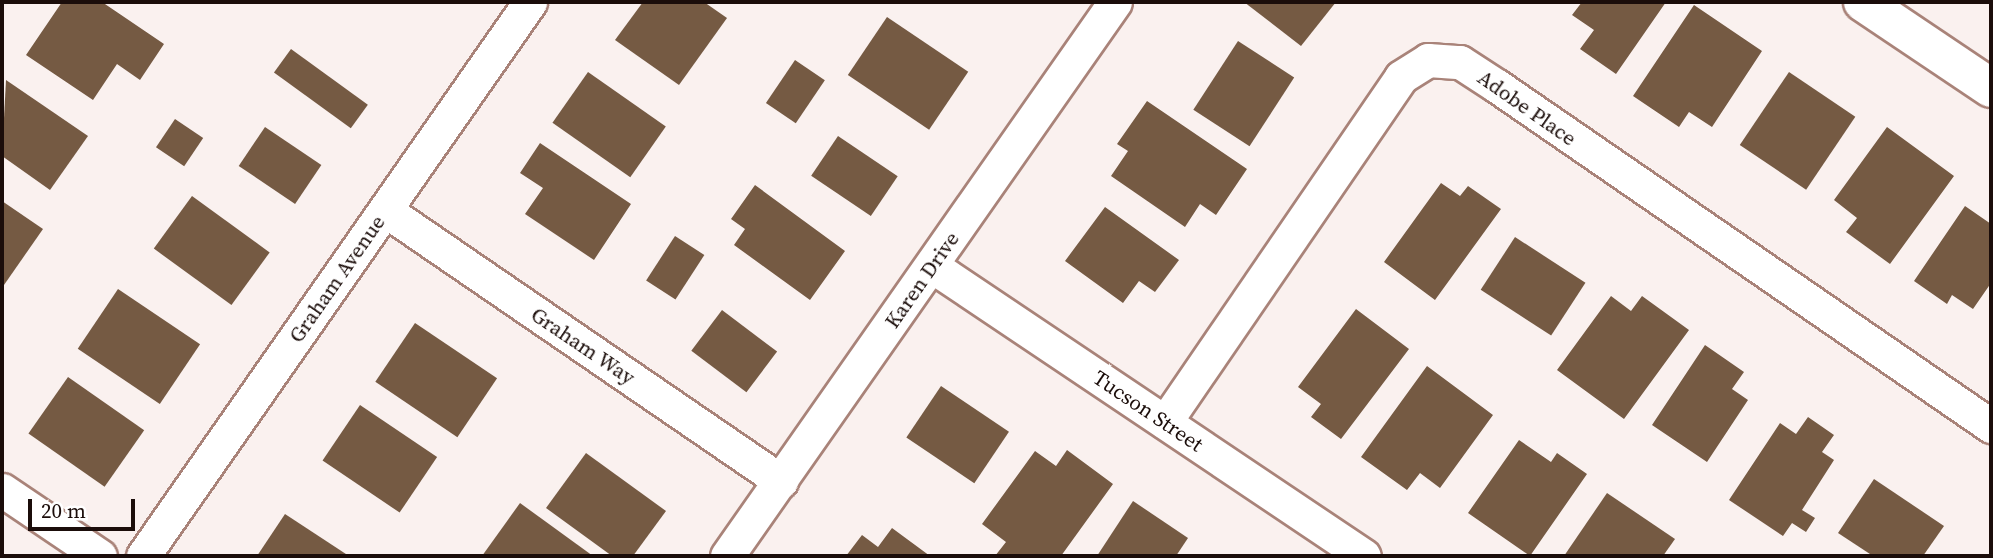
<!DOCTYPE html>
<html>
<head>
<meta charset="utf-8">
<style>
	body { margin:0 }
	#map { position:relative; width:1993px; height:558px; overflow:hidden; background:#faf1ef; font-family:"Source Serif 4",serif }
	div>[style] { position:absolute }
	[style*='--x'] { left:calc(var(--x)*1px); top:calc(var(--y)*1px); width:calc(var(--w)*1px); rotate:calc(var(--a)*1deg) }
	.building>* { inset:0; background:#755a43; transform-origin:0 0 }
	.roads { filter:drop-shadow(2px 0 #a98379) drop-shadow(-2px 0 #a98379) drop-shadow(0 2px #a98379) drop-shadow(0 -2px #a98379) }
	.street>* { height:33px; margin:-16.5px; padding:0 16.5px; transform-origin:16.5px; border-radius:16.5px; background:#fff }
	.secondary>* { height:38px; margin:-19px; padding:0 19px; transform-origin:19px; border-radius:19px; background:#fff }
	span { translate:-50% -50%; white-space:nowrap; text-align:center; line-height:1.15; -webkit-text-stroke:7px #fff; paint-order:stroke }
	.street-label { font-size:21px; color:#1b0d0a }
	.frame { position:absolute; inset:0; border:4px solid #1b0d0a; pointer-events:none }
	.scale { position:absolute; left:28px; top:499px; width:107px; height:32px; box-sizing:border-box; border:4px solid #1b0d0a; border-top:0; padding-left:9px; font-size:21px; line-height:24px; white-space:nowrap; color:#1b0d0a; -webkit-text-stroke:5px #fff; paint-order:stroke }
</style>
</head>
<body>
<div id="map">
	<div class="building">
		<i style="clip-path:polygon(62px 2px,102px 2px,164px 44px,140px 80px,117px 64px,93px 100px,26px 55px)"></i>
		<i style="clip-path:polygon(643px 2px,704px 2px,727px 18px,679px 85px,615px 40px)"></i>
		<i style="clip-path:polygon(1244px 2px,1336px 2px,1301px 46px)"></i>
		<i style="clip-path:polygon(1582px 2px,1666px 2px,1616px 74px,1580px 49px,1594px 30px,1572px 15px)"></i>
		<i style="clip-path:polygon(1694px 5px,1762px 51px,1712px 127px,1689px 112px,1679px 127px,1633px 96px)"></i>
		<i style="left:887px;top:17px;width:98px;height:70px;rotate:34deg"></i>
		<i style="left:1238px;top:41px;width:67px;height:82px;rotate:33deg"></i>
		<i style="left:291px;top:49px;width:95px;height:29px;rotate:36deg"></i>
		<i style="left:795px;top:60px;width:36px;height:52px;rotate:34deg"></i>
		<i style="left:588px;top:72px;width:95px;height:62px;rotate:35deg"></i>
		<i style="left:1789px;top:72px;width:80px;height:88px;rotate:34deg"></i>
		<i style="clip-path:polygon(6px 80px,88px 136px,50px 190px,2px 156px)"></i>
		<i style="clip-path:polygon(1147px 101px,1247px 169px,1216px 215px,1200px 204px,1185px 227px,1111px 176px,1128px 151px,1117px 144px)"></i>
		<i style="left:175px;top:119px;width:34px;height:34px;rotate:34deg"></i>
		<i style="left:265px;top:127px;width:68px;height:47px;rotate:34deg"></i>
		<i style="clip-path:polygon(1887px 127px,1954px 176px,1890px 264px,1846px 232px,1857px 218px,1834px 200px)"></i>
		<i style="left:838px;top:136px;width:72px;height:48px;rotate:34deg"></i>
		<i style="clip-path:polygon(540px 143px,631px 204px,594px 260px,525px 214px,543px 188px,520px 173px)"></i>
		<i style="clip-path:polygon(1441px 183px,1460px 196px,1468px 186px,1501px 209px,1435px 300px,1384px 262px)"></i>
		<i style="clip-path:polygon(755px 185px,845px 251px,810px 300px,734px 245px,745px 229px,731px 219px)"></i>
		<i style="left:192px;top:196px;width:96px;height:65px;rotate:36deg"></i>
		<i style="clip-path:polygon(2px 201px,43px 229px,4px 285px,2px 284px)"></i>
		<i style="clip-path:polygon(1965px 206px,1991px 224px,1991px 283px,1973px 309px,1952px 295px,1947px 304px,1914px 281px)"></i>
		<i style="clip-path:polygon(1105px 207px,1179px 260px,1155px 292px,1139px 281px,1123px 303px,1065px 261px)"></i>
		<i style="left:675px;top:236px;width:35px;height:53px;rotate:33deg"></i>
		<i style="left:1515px;top:237px;width:84px;height:63px;rotate:33deg"></i>
		<i style="left:118px;top:289px;width:99px;height:72px;rotate:34deg"></i>
		<i style="clip-path:polygon(1611px 296px,1631px 311px,1642px 296px,1689px 330px,1624px 419px,1557px 370px)"></i>
		<i style="clip-path:polygon(1356px 309px,1409px 349px,1341px 439px,1311px 417px,1321px 404px,1298px 387px)"></i>
		<i style="left:722px;top:310px;width:69px;height:51px;rotate:37deg"></i>
		<i style="left:415px;top:323px;width:99px;height:71px;rotate:34deg"></i>
		<i style="clip-path:polygon(1705px 345px,1744px 372px,1732px 389px,1748px 400px,1707px 462px,1652px 425px)"></i>
		<i style="clip-path:polygon(1427px 366px,1493px 415px,1440px 488px,1420px 473px,1407px 490px,1361px 457px)"></i>
		<i style="left:68px;top:377px;width:93px;height:69px;rotate:35deg"></i>
		<i style="left:941px;top:386px;width:82px;height:62px;rotate:34deg"></i>
		<i style="left:360px;top:405px;width:93px;height:67px;rotate:34deg"></i>
		<i style="clip-path:polygon(1808px 417px,1834px 435px,1822px 452px,1834px 460px,1802px 510px,1815px 518px,1806px 532px,1792px 523px,1783px 536px,1729px 500px,1780px 423px,1796px 434px)"></i>
		<i style="clip-path:polygon(1519px 440px,1551px 462px,1557px 453px,1587px 474px,1530px 556px,1468px 513px)"></i>
		<i style="clip-path:polygon(1067px 450px,1113px 484px,1061px 556px,995px 556px,1006px 542px,982px 524px,1035px 451px,1056px 466px)"></i>
		<i style="clip-path:polygon(586px 453px,666px 511px,633px 556px,612px 556px,546px 508px)"></i>
		<i style="clip-path:polygon(1874px 479px,1944px 526px,1923px 556px,1873px 556px,1838px 533px)"></i>
		<i style="clip-path:polygon(1607px 493px,1675px 539px,1663px 556px,1564px 556px)"></i>
		<i style="clip-path:polygon(1133px 501px,1188px 538px,1176px 556px,1097px 556px)"></i>
		<i style="clip-path:polygon(520px 503px,593px 556px,482px 556px)"></i>
		<i style="clip-path:polygon(285px 514px,349px 556px,257px 556px)"></i>
		<i style="clip-path:polygon(892px 528px,930px 556px,846px 556px,862px 535px,878px 547px)"></i>
	</div>
	<div class="roads">
		<div class="street">
			<i style="--x:385;--y:210;--w:480;--a:34.4"></i>
			<i style="--x:932;--y:266;--w:520;--a:33.87"></i>
			<i style="--x:1165;--y:422;--w:418;--a:-55.6"></i>
			<i style="--x:1401;--y:77;--w:32;--a:-32"></i>
			<i style="--x:1428;--y:60;--w:32;--a:4"></i>
			<i style="--x:1460;--y:62;--w:44;--a:33"></i>
			<i style="--x:1497;--y:86;--w:600;--a:34.54"></i>
			<i style="--x:2;--y:490;--w:118;--a:34"></i>
			<i style="--x:143;--y:556;--w:676;--a:-55.06"></i>
			<i style="--x:727;--y:556;--w:676;--a:-54.99"></i>
		</div>
		<div class="secondary">
			<i style="--x:1863;--y:2;--w:154;--a:33.9"></i>
		</div>
	</div>
	<div class="street-label">
		<span style="left:1527px;top:108px;rotate:35deg">Adobe Place</span>
		<span style="left:337px;top:279px;rotate:-55deg">Graham Avenue</span>
		<span style="left:922px;top:280px;rotate:-55deg">Karen Drive</span>
		<span style="left:583px;top:346px;rotate:34deg">Graham Way</span>
		<span style="left:1148px;top:411px;rotate:34deg">Tucson Street</span>
	</div>
	<div class="frame"></div>
	<div class="scale">20 m</div>
</div>
</body>
</html>
